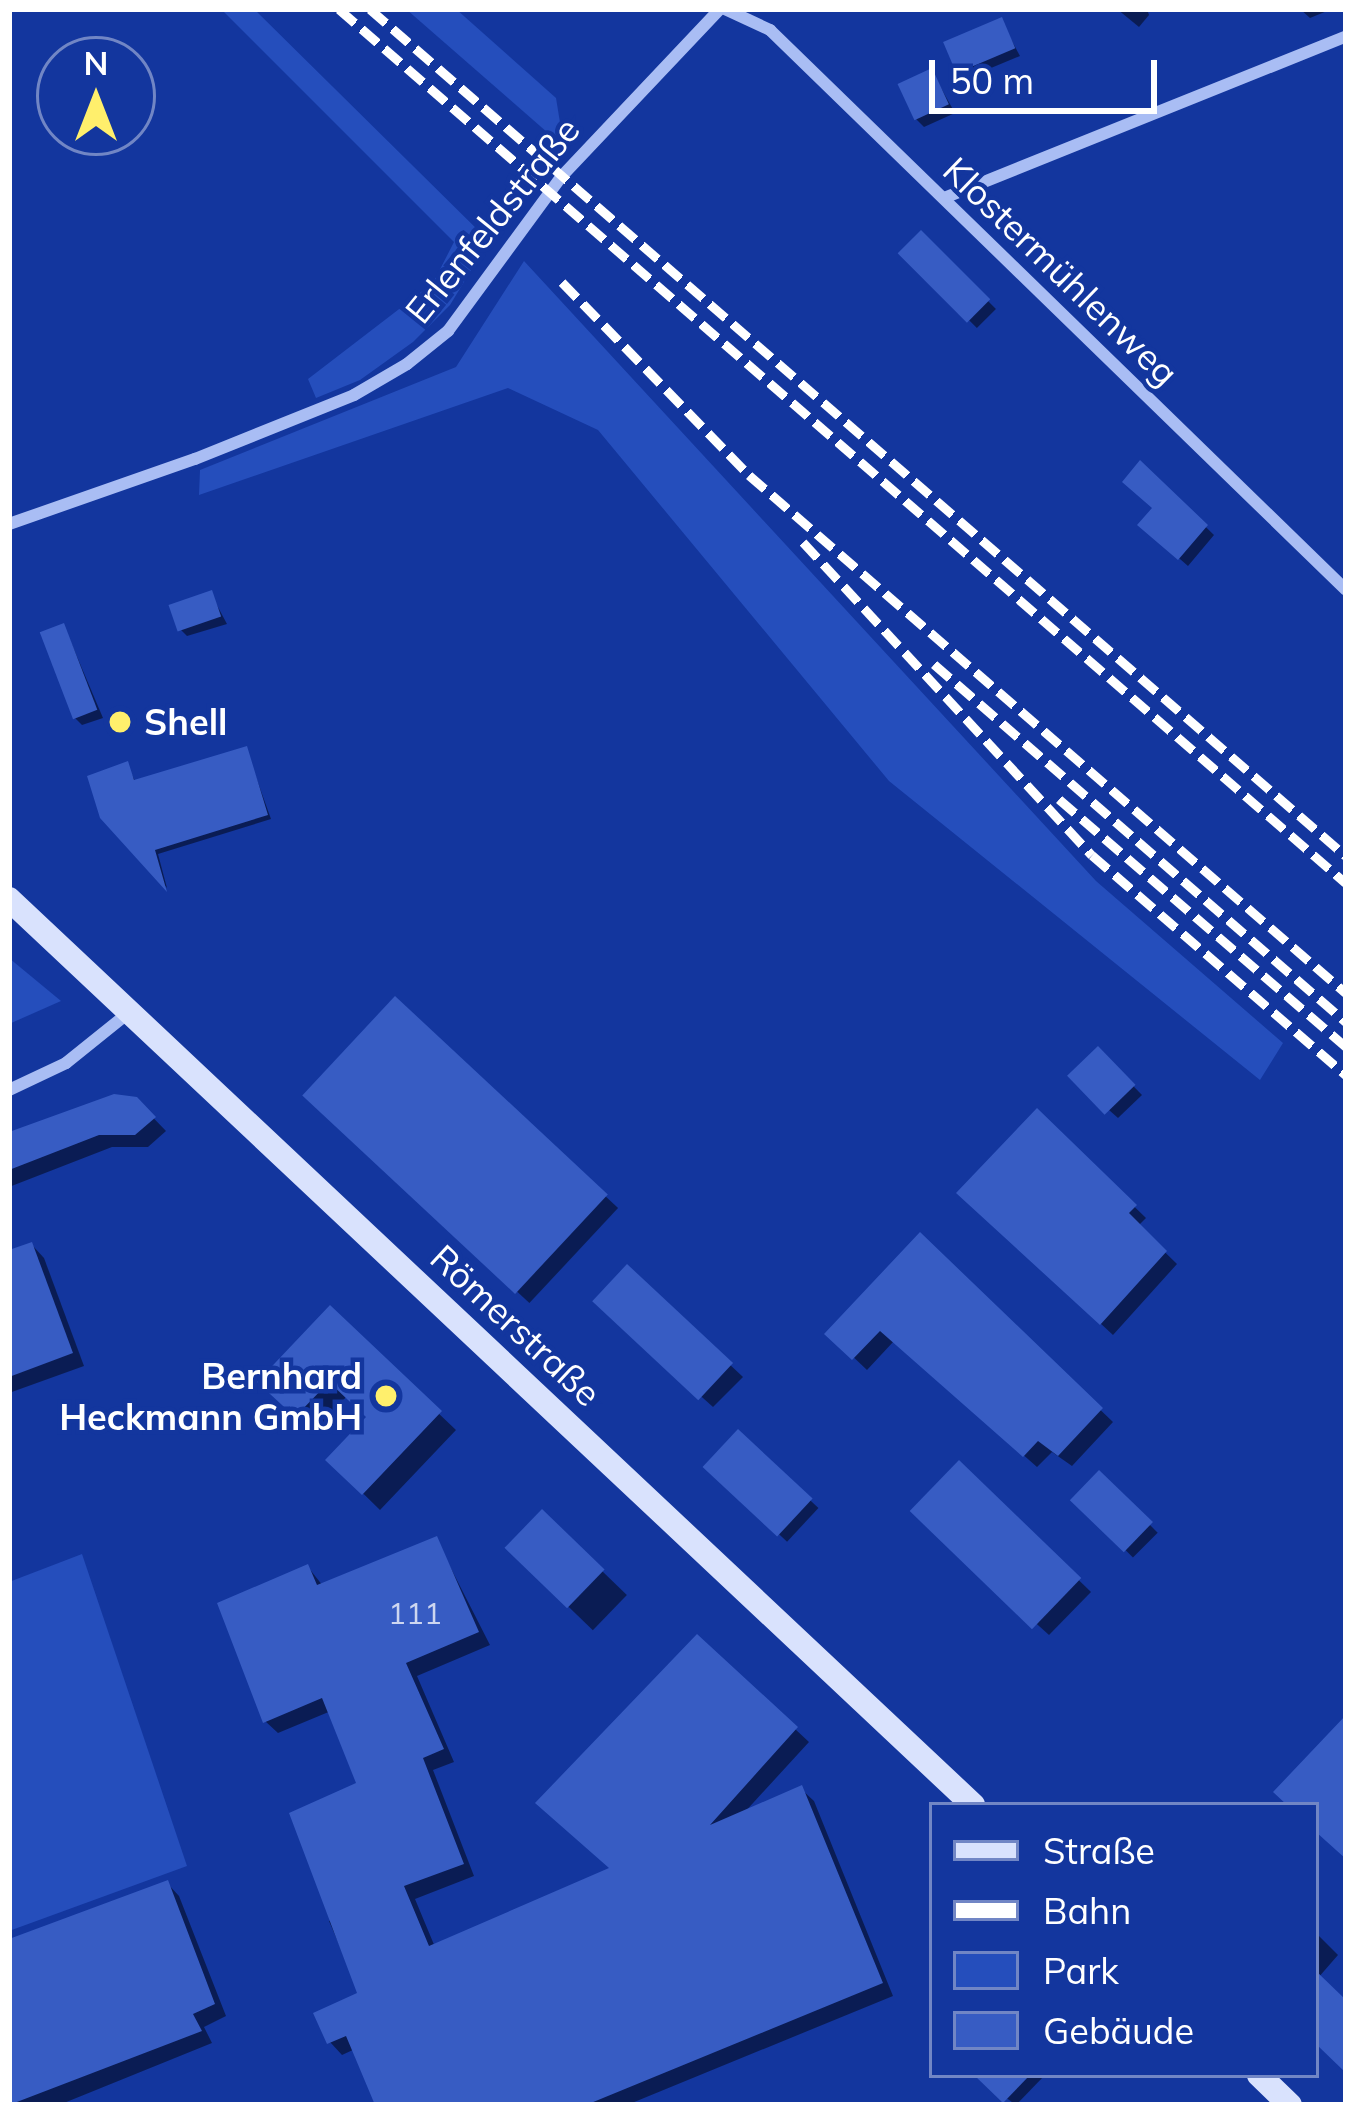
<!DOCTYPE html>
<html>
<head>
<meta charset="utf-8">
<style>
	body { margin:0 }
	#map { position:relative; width:1355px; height:2114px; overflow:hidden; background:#13369e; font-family:Mulish,sans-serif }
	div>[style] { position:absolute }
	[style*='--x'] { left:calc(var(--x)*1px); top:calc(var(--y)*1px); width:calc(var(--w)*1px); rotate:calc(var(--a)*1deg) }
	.green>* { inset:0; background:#254ebc }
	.shadow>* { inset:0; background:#0007; transform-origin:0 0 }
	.building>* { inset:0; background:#375cc3; transform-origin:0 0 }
	.minor>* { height:12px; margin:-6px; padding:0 6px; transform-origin:6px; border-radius:6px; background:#a9bdf4 }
	.secondary>* { height:24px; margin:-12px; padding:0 12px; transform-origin:12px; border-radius:12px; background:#d9e2fd }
	.rail>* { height:9px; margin-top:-4.5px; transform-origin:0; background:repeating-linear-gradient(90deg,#fff 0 21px,transparent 0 30px) }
	.dots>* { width:33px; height:33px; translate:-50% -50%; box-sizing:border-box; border:6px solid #13369e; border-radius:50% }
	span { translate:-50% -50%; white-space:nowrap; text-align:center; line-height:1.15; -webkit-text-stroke:9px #13369e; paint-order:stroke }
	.number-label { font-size:30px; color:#cdd6f0 }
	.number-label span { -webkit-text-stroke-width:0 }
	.street-label { font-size:36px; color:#fff }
	.poi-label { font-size:36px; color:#fff; font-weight:700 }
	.left { translate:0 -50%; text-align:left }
	.right { translate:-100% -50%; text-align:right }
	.frame { position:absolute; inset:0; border:12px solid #fff; pointer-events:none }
	.legend { position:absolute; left:929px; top:1802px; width:390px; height:276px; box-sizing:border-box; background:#13369e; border:3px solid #7186c5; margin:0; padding:15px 21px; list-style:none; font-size:36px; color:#fff }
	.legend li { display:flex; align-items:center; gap:24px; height:60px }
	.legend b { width:60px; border:3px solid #7186c5 }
	.north { position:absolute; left:36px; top:36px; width:120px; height:120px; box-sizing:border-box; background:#13369e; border:3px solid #7186c5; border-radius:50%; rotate:0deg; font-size:33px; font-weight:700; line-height:48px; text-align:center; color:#fff }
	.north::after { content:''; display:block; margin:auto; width:42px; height:54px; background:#ffef6c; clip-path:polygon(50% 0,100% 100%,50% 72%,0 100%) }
	.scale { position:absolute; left:929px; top:60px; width:228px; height:54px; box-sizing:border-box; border:6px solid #fff; border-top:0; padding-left:15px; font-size:36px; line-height:42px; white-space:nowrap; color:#fff; -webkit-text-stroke:9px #13369e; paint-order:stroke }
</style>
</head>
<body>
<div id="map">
	<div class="green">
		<i style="clip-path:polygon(221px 9px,254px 9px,489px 241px,450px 305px,413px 342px,360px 380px,316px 398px,308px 379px,433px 283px,454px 242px)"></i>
		<i style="clip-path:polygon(406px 9px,456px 9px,556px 98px,564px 147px)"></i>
		<i style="clip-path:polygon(524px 261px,1096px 881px,1283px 1043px,1260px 1080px,889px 781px,598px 430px,508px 388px,199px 495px,200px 470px,456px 367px)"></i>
		<i style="clip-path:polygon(9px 958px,61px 1001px,9px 1024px)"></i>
		<i style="clip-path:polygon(82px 1554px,187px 1866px,9px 1931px,9px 1582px)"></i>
	</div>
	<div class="shadow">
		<i style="clip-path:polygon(1117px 9px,1147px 9px,1149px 15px,1139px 27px)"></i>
		<i style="clip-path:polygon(1300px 9px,1332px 9px,1310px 18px)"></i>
		<i style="clip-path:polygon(1001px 21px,1020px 56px,967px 78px,959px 70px)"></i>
		<i style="clip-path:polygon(932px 72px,955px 113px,924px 127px,916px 119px)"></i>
		<i style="left:921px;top:234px;width:106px;height:27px;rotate:45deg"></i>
		<i style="clip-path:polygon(1141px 464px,1214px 535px,1188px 566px,1149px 532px,1155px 508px)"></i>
		<i style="clip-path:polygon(211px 594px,227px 624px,187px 636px,179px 628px)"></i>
		<i style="clip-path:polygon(64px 626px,103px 718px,82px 725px,74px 717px)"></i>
		<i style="clip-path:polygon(246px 749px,271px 819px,158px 854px,167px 888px,102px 816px,127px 765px,136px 783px)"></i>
		<i style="left:395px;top:1000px;width:305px;height:130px;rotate:43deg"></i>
		<i style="clip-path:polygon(1098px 1050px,1142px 1095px,1118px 1118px,1073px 1078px)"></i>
		<i style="clip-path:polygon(136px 1100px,166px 1131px,148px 1147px,112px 1147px,9px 1187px,9px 1135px)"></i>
		<i style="clip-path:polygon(1037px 1112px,1146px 1218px,1138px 1226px,1177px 1264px,1113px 1335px,972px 1204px)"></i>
		<i style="clip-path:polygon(920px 1237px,1113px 1422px,1072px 1466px,1052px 1452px,1037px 1467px,894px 1341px,867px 1370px,829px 1334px)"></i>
		<i style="clip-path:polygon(32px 1245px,44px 1258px,84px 1366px,9px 1393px,9px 1253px)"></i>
		<i style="clip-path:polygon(627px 1268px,743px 1377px,713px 1407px,607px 1312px)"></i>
		<i style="clip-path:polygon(330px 1310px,456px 1430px,380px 1510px,329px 1460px,370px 1417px,347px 1396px,314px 1432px,262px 1382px)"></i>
		<i style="left:738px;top:1433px;width:110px;height:46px;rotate:43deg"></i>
		<i style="clip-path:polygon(959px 1464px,1091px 1592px,1049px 1635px,924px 1522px)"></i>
		<i style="left:1099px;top:1474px;width:83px;height:35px;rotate:45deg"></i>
		<i style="left:542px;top:1513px;width:118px;height:49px;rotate:44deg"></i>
		<i style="clip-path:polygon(436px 1539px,490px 1645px,417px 1676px,454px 1762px,433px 1770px,474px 1876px,415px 1899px,435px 1947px,613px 1870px,697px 1638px,809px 1742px,743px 1814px,801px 1789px,814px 1801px,893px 1996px,627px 2105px,378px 2105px,355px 2049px,342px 2055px,330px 2042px,361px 1995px,329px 1921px,338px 1917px,360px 1785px,331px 1711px,278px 1733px,265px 1721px,308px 1567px,323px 1586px)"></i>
		<i style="clip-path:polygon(167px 1883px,179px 1896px,226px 2016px,204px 2027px,212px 2043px,59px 2105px,9px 2105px,9px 1942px)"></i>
		<i style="clip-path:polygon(1316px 1933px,1338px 1955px,1318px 1978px,1346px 2004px,1346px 2070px,1316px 2041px)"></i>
		<i style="clip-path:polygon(975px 2075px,1045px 2075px,1016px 2105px)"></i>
	</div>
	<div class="building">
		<i style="left:1002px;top:17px;width:34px;height:64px;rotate:67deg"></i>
		<i style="left:932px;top:68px;width:40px;height:38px;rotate:65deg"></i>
		<i style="left:921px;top:230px;width:98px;height:33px;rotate:45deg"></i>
		<i style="clip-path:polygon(1140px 460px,1208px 525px,1178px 560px,1137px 525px,1152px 508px,1122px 482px)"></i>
		<i style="left:212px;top:590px;width:28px;height:46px;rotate:71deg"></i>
		<i style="left:64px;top:623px;width:93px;height:26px;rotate:69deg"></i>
		<i style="clip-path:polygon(247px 746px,268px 815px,155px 850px,167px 892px,100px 818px,87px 776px,128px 761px,134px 780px)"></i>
		<i style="left:395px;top:996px;width:291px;height:136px;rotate:43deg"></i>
		<i style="left:1098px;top:1046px;width:54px;height:43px;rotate:46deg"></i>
		<i style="clip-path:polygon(114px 1094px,137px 1097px,156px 1117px,135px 1135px,99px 1135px,9px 1170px,9px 1132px)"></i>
		<i style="clip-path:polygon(1037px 1108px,1137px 1205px,1129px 1213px,1167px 1251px,1100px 1325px,956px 1193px)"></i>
		<i style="clip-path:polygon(920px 1232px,1103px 1408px,1058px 1456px,1038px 1441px,1023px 1457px,880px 1331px,852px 1360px,824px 1334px)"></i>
		<i style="clip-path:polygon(32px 1242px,73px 1353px,9px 1377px,9px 1250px)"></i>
		<i style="left:627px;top:1264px;width:145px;height:51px;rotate:43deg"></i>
		<i style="clip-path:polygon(330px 1305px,442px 1411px,362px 1495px,325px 1460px,366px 1417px,329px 1382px,295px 1417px,257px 1382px)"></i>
		<i style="left:738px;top:1429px;width:102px;height:52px;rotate:43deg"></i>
		<i style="left:959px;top:1460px;width:170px;height:71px;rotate:44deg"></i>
		<i style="left:1099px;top:1470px;width:75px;height:42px;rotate:44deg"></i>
		<i style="left:542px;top:1509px;width:87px;height:54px;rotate:44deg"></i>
		<i style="clip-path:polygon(437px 1536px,479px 1632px,406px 1663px,444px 1749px,423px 1758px,464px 1864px,404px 1886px,429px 1946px,609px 1868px,535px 1803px,697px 1634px,798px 1727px,710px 1825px,802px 1785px,883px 1983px,586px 2105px,375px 2105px,346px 2036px,327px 2044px,313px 2013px,357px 1993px,289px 1813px,356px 1783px,322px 1698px,263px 1723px,217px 1603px,308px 1564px,317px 1585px)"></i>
		<i style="clip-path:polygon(1346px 1715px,1346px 1859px,1316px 1832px,1316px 1805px,1287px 1805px,1273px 1792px)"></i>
		<i style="clip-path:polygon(168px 1880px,215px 2004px,193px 2014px,202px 2031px,9px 2105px,9px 1939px)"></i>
		<i style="clip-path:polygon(1316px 1971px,1346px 2000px,1346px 2073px,1316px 2044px)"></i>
		<i style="clip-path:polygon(974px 2075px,1030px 2075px,1003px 2103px)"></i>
	</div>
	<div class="minor">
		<i style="--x:725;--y:9;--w:50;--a:25"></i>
		<i style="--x:770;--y:30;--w:803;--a:44.19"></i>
		<i style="--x:944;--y:198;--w:433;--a:-21.9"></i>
		<i style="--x:9;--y:524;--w:197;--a:-19.3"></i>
		<i style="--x:195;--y:459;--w:171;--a:-21.9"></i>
		<i style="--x:354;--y:395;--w:61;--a:-30.3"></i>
		<i style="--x:407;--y:364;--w:53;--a:-38.8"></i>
		<i style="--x:448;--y:331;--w:192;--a:-53.7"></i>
		<i style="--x:562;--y:176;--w:230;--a:-46.6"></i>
		<i style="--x:9;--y:1090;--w:63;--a:-25.3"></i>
		<i style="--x:66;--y:1063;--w:85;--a:-38.8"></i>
	</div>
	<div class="secondary">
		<i style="--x:9;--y:899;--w:1323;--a:43.22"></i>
		<i style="--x:1259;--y:2075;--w:43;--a:44.1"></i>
	</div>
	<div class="rail">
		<i style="--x:339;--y:9;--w:1333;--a:40.96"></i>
		<i style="--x:370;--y:9;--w:1292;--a:40.95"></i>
		<i style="--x:562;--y:282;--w:269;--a:45.9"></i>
		<i style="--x:749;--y:475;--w:790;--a:40.95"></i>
		<i style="--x:803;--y:542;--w:426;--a:47.3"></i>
		<i style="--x:1092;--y:855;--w:336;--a:40.9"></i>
		<i style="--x:934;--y:664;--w:546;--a:40.99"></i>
		<i style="--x:1059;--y:799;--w:379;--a:40.8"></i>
	</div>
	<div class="dots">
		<i style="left:120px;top:722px;background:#ffef6c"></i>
		<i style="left:386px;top:1396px;background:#ffef6c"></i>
	</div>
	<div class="number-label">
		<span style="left:415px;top:1613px">111</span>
	</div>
	<div class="street-label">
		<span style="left:492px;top:220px;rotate:-51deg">Erlenfeldstraße</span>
		<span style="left:1061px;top:271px;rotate:44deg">Klostermühlenweg</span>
		<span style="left:516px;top:1325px;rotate:43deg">Römerstraße</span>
	</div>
	<div class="poi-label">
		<span class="left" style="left:144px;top:722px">Shell</span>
		<span class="right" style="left:362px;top:1396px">Bernhard<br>Heckmann GmbH</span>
	</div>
	<div class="frame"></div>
	<ul class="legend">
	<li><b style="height:15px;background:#d9e2fd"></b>Straße</li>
	<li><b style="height:15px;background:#fff"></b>Bahn</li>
	<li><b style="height:33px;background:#254ebc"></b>Park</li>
	<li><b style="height:33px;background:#375cc3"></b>Gebäude</li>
	</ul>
	<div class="north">N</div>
	<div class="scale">50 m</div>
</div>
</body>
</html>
